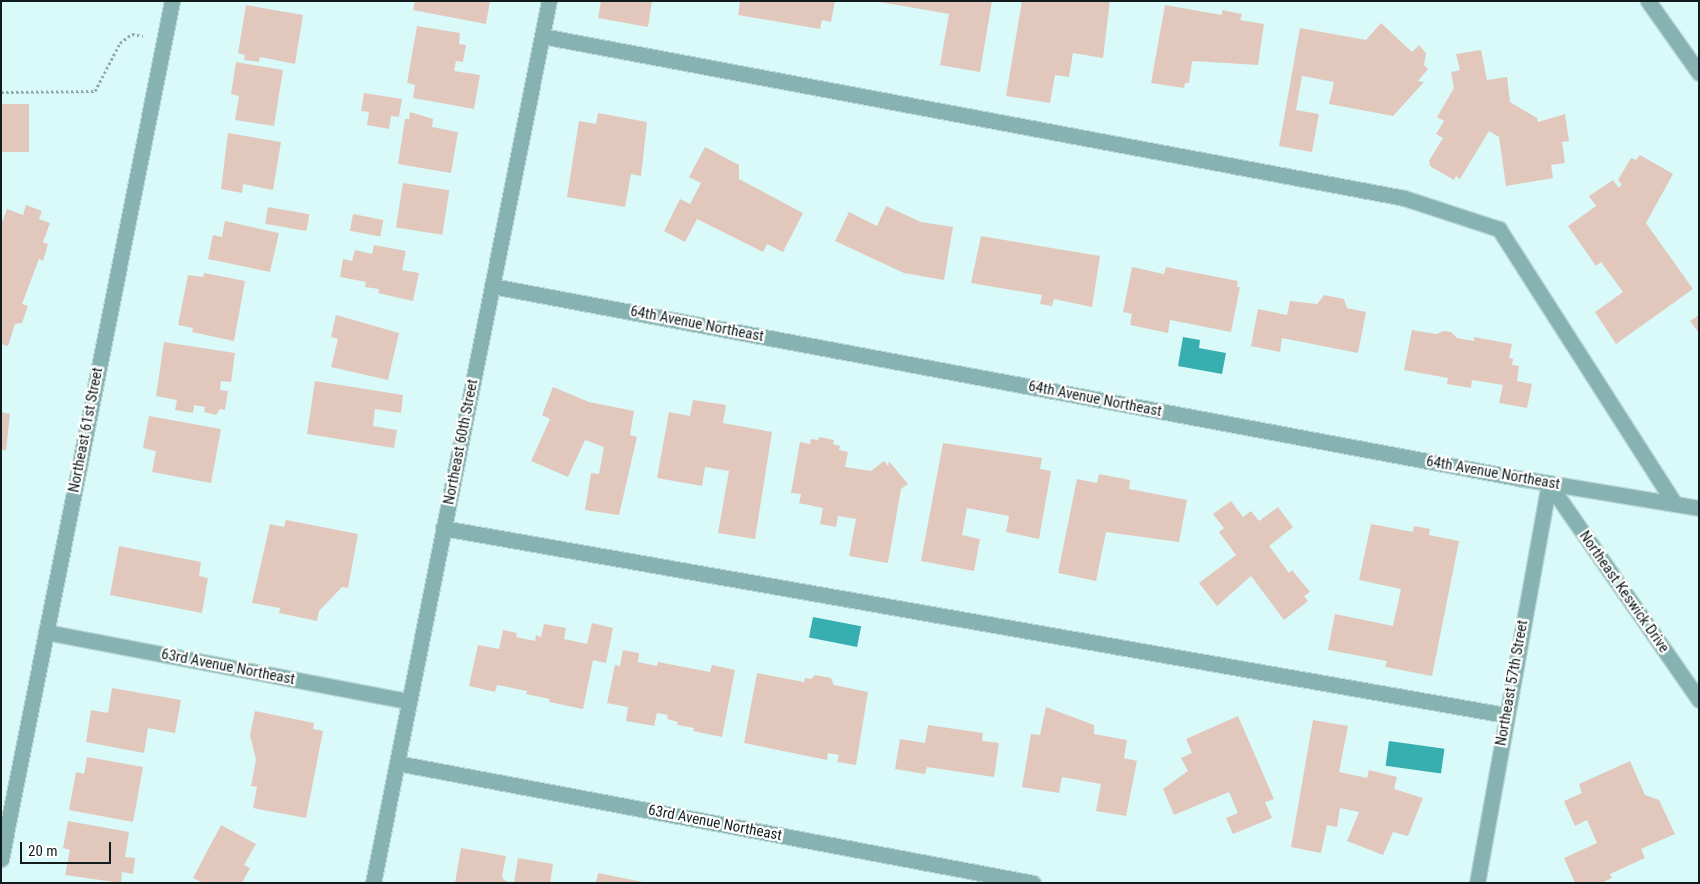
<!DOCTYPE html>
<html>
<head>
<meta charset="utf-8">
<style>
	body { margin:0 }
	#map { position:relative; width:1700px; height:884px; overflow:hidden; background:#dafafa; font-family:"Roboto Condensed",sans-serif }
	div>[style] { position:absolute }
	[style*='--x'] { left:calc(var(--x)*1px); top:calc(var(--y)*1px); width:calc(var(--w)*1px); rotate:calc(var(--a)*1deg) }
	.water>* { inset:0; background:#37afb0; transform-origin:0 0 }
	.building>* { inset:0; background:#e2c8bc; transform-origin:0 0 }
	.path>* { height:3px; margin-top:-1.5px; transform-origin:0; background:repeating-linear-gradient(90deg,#93acac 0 2.5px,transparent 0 5px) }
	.roads { filter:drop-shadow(1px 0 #bad7d7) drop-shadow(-1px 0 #bad7d7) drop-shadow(0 1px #bad7d7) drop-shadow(0 -1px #bad7d7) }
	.minor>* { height:15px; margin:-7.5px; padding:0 7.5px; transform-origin:7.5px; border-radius:7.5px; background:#86b2b1 }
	span { translate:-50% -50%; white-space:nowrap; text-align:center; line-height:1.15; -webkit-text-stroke:4.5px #fff; paint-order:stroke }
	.street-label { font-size:15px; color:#111d1d }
	.frame { position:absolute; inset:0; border:2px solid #111d1d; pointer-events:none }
	.scale { position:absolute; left:20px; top:842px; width:91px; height:22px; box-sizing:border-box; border:2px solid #111d1d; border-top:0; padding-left:6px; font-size:15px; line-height:18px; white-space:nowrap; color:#111d1d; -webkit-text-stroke:4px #fff; paint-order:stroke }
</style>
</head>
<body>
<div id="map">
	<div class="water">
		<i style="clip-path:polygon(1183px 337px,1200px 340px,1199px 348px,1226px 353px,1222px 374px,1178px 366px)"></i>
		<i style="left:813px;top:617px;width:49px;height:21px;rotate:11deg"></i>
		<i style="left:1389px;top:741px;width:56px;height:25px;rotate:8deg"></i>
	</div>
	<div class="building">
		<i style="clip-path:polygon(415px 1px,490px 1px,486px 24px,413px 10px)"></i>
		<i style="clip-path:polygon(601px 1px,652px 1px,648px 27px,598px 18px)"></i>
		<i style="clip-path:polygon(740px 1px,835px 1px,831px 22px,822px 20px,820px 29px,738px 15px)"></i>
		<i style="clip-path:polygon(992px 1px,980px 72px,940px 65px,949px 14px,880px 2px)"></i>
		<i style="clip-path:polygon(1022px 1px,1110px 1px,1103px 58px,1073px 53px,1069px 77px,1055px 75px,1050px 103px,1006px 96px)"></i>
		<i style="clip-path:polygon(246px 5px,303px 15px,295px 64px,260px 57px,259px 62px,244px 60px,245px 55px,238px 53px)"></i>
		<i style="clip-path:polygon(1165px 5px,1222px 15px,1222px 10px,1242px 14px,1240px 20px,1264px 24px,1258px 65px,1192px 61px,1189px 83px,1185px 83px,1184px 88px,1151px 83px)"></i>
		<i style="clip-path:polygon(1381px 23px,1412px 52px,1419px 45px,1426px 53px,1424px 65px,1428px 69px,1418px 81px,1424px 82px,1393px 116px,1329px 104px,1334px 82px,1302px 76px,1296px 110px,1319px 114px,1312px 152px,1279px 146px,1300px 28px,1366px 40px)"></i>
		<i style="clip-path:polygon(417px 26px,460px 33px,459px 44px,466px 45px,463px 62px,456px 61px,454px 71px,480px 75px,474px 109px,413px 98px,415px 85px,407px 83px)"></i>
		<i style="clip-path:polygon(1481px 50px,1487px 80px,1507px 77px,1510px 102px,1537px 118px,1538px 122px,1565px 114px,1569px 141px,1562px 142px,1565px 163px,1551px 165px,1553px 178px,1506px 186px,1499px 137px,1489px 131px,1460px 179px,1456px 176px,1454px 180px,1430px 166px,1429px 161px,1443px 138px,1436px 134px,1444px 121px,1437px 117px,1454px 88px,1451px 72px,1460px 70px,1456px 54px)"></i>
		<i style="clip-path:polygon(236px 62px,283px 70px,274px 126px,235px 120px,239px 96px,231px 94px)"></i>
		<i style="clip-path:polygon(364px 93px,402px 99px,399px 117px,391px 116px,389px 129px,367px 125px,369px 112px,361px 111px)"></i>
		<i style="left:1px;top:104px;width:28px;height:48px"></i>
		<i style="clip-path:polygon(410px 112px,433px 119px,432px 127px,458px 132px,451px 173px,398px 164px,405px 119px,409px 119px)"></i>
		<i style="clip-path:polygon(598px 113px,647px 122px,641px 176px,631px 174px,625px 207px,567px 197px,579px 121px,596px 124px)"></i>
		<i style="clip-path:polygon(228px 133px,281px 142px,273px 190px,243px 184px,242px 193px,221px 189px)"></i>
		<i style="clip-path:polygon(705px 147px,739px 165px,739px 179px,803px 213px,783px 252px,767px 244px,763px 252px,697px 219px,685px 242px,664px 231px,680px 199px,690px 204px,701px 183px,689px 177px)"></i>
		<i style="clip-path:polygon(1640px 155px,1673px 174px,1646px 223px,1693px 289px,1616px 344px,1595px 312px,1623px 292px,1601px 262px,1596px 266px,1568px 226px,1596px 206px,1589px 196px,1613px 180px,1619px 188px,1622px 184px,1618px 180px,1631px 158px,1636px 160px)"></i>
		<i style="left:403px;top:183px;width:47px;height:45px;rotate:9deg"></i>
		<i style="clip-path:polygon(26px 205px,42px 211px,39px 219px,50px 223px,43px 242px,48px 244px,43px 261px,39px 259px,22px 304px,28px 306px,22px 323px,15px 324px,8px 346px,1px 344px,1px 225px,7px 209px,23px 215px)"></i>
		<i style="clip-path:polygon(886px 206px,921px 222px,953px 227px,944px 280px,904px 273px,835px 241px,849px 212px,877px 226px)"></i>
		<i style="left:268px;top:207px;width:42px;height:17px;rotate:10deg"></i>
		<i style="left:353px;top:214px;width:31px;height:17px;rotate:11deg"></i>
		<i style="clip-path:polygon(225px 221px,279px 233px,270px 272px,208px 259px,213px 235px,222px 237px)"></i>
		<i style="clip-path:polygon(981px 236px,1100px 256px,1092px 307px,1054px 299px,1052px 306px,1040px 304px,1042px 295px,971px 283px)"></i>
		<i style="clip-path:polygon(374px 245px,406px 251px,402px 270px,419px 273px,413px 301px,378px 293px,379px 289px,365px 287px,366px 282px,340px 277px,343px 259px,352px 261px,355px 250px,372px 254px)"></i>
		<i style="clip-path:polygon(1132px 267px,1164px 274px,1166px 267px,1238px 281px,1237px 287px,1240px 287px,1231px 332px,1170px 320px,1168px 333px,1130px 325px,1132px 314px,1123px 312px)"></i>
		<i style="clip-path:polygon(204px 273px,245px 281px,234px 341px,192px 332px,193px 328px,178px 325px,188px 275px,203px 277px)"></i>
		<i style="clip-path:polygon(1324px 295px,1344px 299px,1347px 308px,1366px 312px,1358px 353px,1282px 338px,1280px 352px,1251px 346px,1258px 309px,1287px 315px,1290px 301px,1317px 304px)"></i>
		<i style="clip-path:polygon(336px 315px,399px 333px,388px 380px,331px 367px,338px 339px,331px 337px)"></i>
		<i style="clip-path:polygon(1699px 315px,1699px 333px,1690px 321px)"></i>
		<i style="clip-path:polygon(1412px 330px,1436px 334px,1444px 331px,1451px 332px,1457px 338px,1474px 341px,1474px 337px,1512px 344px,1509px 358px,1513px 359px,1512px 365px,1519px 366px,1517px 381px,1532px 384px,1527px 408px,1499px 403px,1503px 385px,1472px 380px,1471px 388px,1447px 384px,1448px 378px,1404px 370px)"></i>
		<i style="clip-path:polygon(164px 342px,235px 353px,231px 382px,221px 381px,220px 390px,228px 391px,225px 410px,220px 409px,216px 415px,204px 412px,205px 407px,194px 405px,193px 413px,175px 410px,177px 400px,156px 396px)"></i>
		<i style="clip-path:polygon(315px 381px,403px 395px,401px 413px,375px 409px,373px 426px,397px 430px,394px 448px,307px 434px)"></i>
		<i style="clip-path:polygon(553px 387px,589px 402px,634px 411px,630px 435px,637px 437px,619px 515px,585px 510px,591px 473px,599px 474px,604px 447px,585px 440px,568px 477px,531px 461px,550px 419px,542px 415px)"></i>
		<i style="clip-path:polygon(693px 400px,726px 405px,723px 423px,772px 432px,755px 539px,718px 533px,729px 471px,705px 467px,702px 486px,657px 478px,669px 412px,690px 416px)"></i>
		<i style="clip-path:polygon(1px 412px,10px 414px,6px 451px,1px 449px)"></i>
		<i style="clip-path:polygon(149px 416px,221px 429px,211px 483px,152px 472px,156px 451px,143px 448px)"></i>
		<i style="clip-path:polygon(819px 437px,834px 440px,833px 444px,840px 446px,839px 450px,848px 452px,845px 467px,871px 471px,884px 461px,888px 466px,889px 461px,908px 484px,901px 489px,888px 563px,849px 556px,856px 519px,838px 516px,836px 527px,820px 524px,823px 508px,799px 503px,801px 494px,791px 493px,800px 442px,810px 444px,811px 439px,818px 440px)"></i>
		<i style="clip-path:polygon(943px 443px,1042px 458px,1040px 469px,1051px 471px,1039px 539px,1006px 532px,1009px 516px,967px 508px,962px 535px,980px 539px,974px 571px,921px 561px)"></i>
		<i style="clip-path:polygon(1099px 474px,1130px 480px,1129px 489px,1187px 500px,1179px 542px,1106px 532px,1096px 581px,1058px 573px,1077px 479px,1097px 483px)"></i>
		<i style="clip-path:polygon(1231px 501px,1243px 517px,1251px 511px,1259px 521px,1278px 507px,1293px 527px,1269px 546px,1289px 573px,1292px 570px,1310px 592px,1304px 596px,1308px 601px,1284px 620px,1251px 576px,1217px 606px,1199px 583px,1236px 555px,1219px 532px,1224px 528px,1213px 514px)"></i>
		<i style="clip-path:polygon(286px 520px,358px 534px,348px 588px,342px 587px,319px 611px,317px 621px,279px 613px,280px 608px,252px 603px,270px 524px,284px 527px)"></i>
		<i style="clip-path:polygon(1371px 524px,1413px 532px,1414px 526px,1430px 529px,1429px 535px,1459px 541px,1432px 676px,1385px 667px,1387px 661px,1328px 650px,1335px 614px,1393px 626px,1401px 589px,1359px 580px)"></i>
		<i style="clip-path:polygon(119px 546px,201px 562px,199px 576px,208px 578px,202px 613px,110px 595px)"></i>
		<i style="clip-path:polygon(592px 623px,613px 628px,606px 663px,593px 660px,583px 709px,549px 702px,550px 699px,526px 694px,527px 691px,497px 685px,495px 692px,469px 686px,478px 645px,499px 649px,503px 630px,517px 633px,516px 637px,535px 641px,536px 635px,541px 637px,544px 624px,566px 628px,564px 639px,587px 644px)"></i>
		<i style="clip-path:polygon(623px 650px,639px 653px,638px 662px,657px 666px,658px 662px,710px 672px,712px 665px,735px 670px,722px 737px,693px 731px,694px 728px,677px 725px,678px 722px,667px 719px,668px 715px,657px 713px,654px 726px,626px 721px,628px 707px,607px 703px,615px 665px,620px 666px)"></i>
		<i style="clip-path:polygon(757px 673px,804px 682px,805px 678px,811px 679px,815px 675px,831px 678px,834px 685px,868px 692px,856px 765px,837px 762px,839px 755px,828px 753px,827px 760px,744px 743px)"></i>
		<i style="clip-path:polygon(112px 688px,181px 700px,175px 733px,148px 728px,144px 753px,86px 742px,91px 710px,108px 713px)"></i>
		<i style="clip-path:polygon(1046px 707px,1094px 725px,1094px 734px,1127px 740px,1124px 758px,1137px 761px,1126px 816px,1096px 811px,1101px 784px,1062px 777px,1059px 793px,1022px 787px,1031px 734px,1040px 735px)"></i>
		<i style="clip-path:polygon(255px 711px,314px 723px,313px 729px,323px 731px,306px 818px,253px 808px,257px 787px,251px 786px,256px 760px,250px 735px)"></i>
		<i style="clip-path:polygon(1238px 716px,1274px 799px,1265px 802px,1272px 818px,1233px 834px,1226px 818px,1238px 813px,1229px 792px,1174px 815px,1163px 789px,1188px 771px,1181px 758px,1192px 753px,1186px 739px)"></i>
		<i style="clip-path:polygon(1313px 720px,1348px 726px,1339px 772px,1367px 778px,1369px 770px,1397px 777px,1394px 789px,1423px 798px,1408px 836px,1393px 832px,1383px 855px,1347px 841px,1359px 812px,1340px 808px,1337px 827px,1327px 825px,1321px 853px,1291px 847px)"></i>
		<i style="clip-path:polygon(928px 725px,983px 733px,982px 741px,999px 743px,994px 777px,927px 767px,925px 774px,895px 769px,900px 739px,925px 743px)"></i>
		<i style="clip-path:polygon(87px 757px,143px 767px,133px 822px,69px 810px,76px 772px,84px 774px)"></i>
		<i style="clip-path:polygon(1630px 761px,1645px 795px,1659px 800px,1675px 834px,1641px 849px,1645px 858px,1610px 874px,1612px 878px,1601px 883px,1575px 883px,1564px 858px,1597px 843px,1587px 820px,1575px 826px,1564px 801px,1582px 793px,1579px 784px)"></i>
		<i style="clip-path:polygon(68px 821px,129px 832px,125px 857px,135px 858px,133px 874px,122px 872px,121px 883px,65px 875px,70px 850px,63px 848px)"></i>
		<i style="clip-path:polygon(221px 825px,256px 844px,244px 865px,250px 868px,242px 883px,203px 883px,193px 878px)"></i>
		<i style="clip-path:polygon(461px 848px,506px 856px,502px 876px,504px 880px,512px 883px,455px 883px)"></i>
		<i style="clip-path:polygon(518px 858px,553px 864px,550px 883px,514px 883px)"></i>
		<i style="clip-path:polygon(598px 873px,643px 882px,643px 883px,596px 883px)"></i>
	</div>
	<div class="path">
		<i style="--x:1;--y:92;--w:94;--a:-0.6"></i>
		<i style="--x:95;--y:91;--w:54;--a:-62.5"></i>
		<i style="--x:120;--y:43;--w:15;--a:-37"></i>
		<i style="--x:132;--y:34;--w:11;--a:10"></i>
	</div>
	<div class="roads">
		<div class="minor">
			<i style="--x:1648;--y:1;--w:88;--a:54.7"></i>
			<i style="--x:542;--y:36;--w:877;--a:10.64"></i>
			<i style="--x:1404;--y:198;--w:100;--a:18.1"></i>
			<i style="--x:1499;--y:229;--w:325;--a:57.4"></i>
			<i style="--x:492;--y:286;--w:1044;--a:10.6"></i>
			<i style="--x:1518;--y:478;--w:183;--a:9.4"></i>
			<i style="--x:1549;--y:484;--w:263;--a:55.2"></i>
			<i style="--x:443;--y:528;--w:1079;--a:9.98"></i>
			<i style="--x:46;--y:632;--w:369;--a:10.8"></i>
			<i style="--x:397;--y:763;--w:647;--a:10.68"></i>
			<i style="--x:1;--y:859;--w:875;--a:-78.73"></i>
			<i style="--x:373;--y:883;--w:899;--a:-78.72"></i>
			<i style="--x:1477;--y:883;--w:405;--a:-79.8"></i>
		</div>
	</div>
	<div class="street-label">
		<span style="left:697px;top:324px;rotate:11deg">64th Avenue Northeast</span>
		<span style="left:1095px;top:399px;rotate:11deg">64th Avenue Northeast</span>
		<span style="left:86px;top:430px;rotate:-79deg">Northeast 61st Street</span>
		<span style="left:461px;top:442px;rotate:-79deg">Northeast 60th Street</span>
		<span style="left:1493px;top:473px;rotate:10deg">64th Avenue Northeast</span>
		<span style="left:1624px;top:592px;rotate:55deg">Northeast Keswick Drive</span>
		<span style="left:228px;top:667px;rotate:11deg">63rd Avenue Northeast</span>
		<span style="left:1512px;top:683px;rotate:-80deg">Northeast 57th Street</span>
		<span style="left:715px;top:823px;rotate:11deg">63rd Avenue Northeast</span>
	</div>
	<div class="frame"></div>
	<div class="scale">20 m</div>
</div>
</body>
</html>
